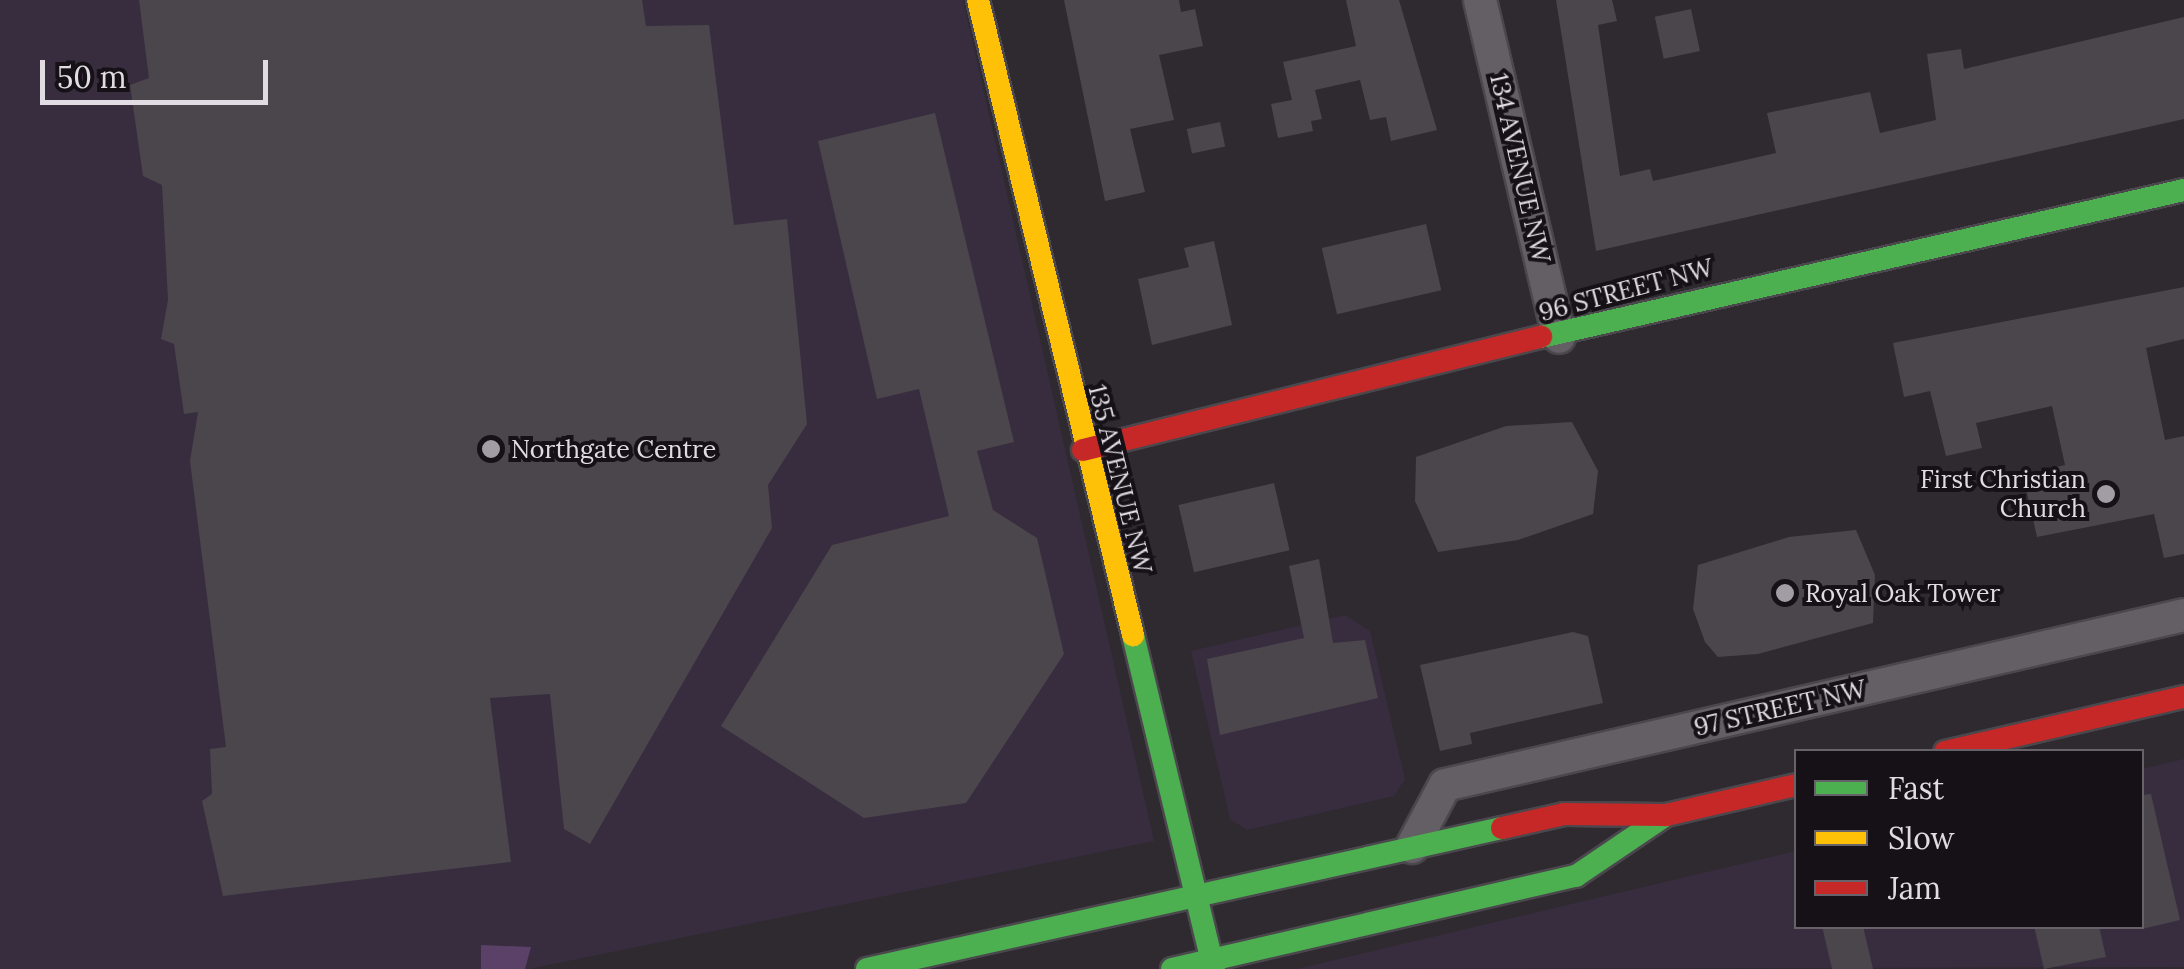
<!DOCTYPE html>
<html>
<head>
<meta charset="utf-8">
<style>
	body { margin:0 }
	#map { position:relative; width:2184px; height:969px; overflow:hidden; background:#2e2a30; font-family:Lora,serif }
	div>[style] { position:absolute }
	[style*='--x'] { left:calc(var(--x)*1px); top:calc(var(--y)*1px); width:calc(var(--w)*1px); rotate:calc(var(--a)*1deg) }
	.built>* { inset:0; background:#382d3f }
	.green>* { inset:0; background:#5b4167 }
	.building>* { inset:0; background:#4a464c; transform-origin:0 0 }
	.roads { filter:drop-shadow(2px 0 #4a474d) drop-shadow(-2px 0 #4a474d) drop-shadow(0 2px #4a474d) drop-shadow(0 -2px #4a474d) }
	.street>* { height:32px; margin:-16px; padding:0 16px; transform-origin:16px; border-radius:16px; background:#635f65 }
	.fast>* { height:22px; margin:-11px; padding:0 11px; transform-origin:11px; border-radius:11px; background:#4caf50 }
	.slow>* { height:22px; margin:-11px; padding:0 11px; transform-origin:11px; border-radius:11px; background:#ffc107 }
	.jam>* { height:22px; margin:-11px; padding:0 11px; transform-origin:11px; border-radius:11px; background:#c62828 }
	.dots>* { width:28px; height:28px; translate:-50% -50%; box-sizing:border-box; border:5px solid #151117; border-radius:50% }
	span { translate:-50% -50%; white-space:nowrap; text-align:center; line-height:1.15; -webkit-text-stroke:8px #151117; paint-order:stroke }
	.street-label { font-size:25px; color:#e1dbe4 }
	.poi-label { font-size:25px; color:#e1dbe4 }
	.left { translate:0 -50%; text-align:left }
	.right { translate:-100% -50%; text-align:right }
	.legend { position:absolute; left:1794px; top:749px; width:350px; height:180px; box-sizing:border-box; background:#151117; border:2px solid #676269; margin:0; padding:12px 18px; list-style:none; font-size:30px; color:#e1dbe4 }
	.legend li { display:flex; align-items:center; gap:20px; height:50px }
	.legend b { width:50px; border:2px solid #676269 }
	.scale { position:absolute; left:40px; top:60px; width:228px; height:45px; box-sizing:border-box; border:5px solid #e1dbe4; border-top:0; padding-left:12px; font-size:30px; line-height:35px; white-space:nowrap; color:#e1dbe4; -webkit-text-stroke:8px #151117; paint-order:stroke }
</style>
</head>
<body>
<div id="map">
	<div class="built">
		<i style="clip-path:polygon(0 0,963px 0,1154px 841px,529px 969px,0 969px)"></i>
		<i style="clip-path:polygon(1345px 615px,1370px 631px,1405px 779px,1394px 796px,1247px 830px,1230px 819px,1191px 651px)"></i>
		<i style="clip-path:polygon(2184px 759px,2184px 967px,1297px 969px,1796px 851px,1796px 926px,2142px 926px,2142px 769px)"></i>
	</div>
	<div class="green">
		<i style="clip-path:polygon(481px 945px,531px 947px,525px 969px,481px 969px)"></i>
	</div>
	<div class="building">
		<i style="clip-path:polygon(139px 0,642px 0,646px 26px,709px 25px,734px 225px,787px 219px,807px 424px,768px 485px,772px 528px,590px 844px,564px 829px,550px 694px,490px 698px,511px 862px,223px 896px,202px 801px,212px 794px,210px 749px,226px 747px,190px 461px,198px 412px,184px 414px,174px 344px,161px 339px,168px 300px,162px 185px,143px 176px,130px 85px,149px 78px)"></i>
		<i style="clip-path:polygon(1064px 0,1179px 0,1181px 12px,1195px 9px,1203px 46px,1159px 55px,1174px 120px,1130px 129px,1145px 192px,1105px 201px)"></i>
		<i style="clip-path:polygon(1346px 0,1399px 0,1437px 130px,1391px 141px,1386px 117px,1370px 120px,1360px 80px,1315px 90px,1322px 119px,1311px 121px,1313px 131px,1278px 138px,1271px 104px,1292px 100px,1283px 62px,1356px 46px)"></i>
		<i style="clip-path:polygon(1556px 0,1612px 0,1617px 21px,1598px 25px,1620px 176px,1650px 169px,1653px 181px,1776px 153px,1767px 113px,1870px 92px,1880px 133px,1936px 120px,1927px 54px,1961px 49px,1964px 69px,2184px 17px,2184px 119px,1596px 251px)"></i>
		<i style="left:1691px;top:9px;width:43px;height:37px;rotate:78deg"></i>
		<i style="clip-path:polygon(935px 113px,1014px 442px,977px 451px,993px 510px,1037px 538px,1064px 654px,966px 803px,864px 818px,721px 726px,832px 545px,949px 516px,919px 389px,877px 399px,818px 141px)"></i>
		<i style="left:1220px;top:122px;width:25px;height:34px;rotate:78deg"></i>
		<i style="left:1426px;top:224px;width:68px;height:107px;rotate:77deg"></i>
		<i style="clip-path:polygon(1214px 241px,1232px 325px,1152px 345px,1138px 279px,1189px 267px,1184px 248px)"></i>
		<i style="clip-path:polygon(2184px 287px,2184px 339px,2146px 348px,2165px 440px,2184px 436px,2184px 554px,2164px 558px,2154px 514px,2037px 537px,2023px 475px,2065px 465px,2052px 406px,1976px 423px,1982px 448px,1946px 456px,1930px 391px,1904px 397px,1893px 343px)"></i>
		<i style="clip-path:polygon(1572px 422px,1598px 471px,1593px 514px,1518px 540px,1438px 552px,1415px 501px,1416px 457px,1506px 426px)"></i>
		<i style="left:1274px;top:483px;width:69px;height:98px;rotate:77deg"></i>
		<i style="clip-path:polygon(1856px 530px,1875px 575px,1873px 623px,1758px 654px,1718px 657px,1705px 642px,1693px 609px,1698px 565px,1789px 537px)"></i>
		<i style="clip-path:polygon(1319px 559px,1333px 643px,1365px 640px,1378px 698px,1220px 735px,1207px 659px,1304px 638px,1289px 566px)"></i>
		<i style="clip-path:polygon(1573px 632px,1588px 636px,1603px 703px,1470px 733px,1472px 744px,1440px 751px,1420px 665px)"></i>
		<i style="clip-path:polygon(2151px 794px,2180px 920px,2142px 929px,2142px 795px)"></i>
		<i style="clip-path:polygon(1822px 926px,1863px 926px,1873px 969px,1832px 969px)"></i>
		<i style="clip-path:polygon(2034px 926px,2099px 926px,2106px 957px,2044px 969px)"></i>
	</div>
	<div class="roads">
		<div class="street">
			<i style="--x:1480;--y:0;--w:346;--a:76.8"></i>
			<i style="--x:1412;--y:847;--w:70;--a:-62"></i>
			<i style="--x:1445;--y:785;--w:758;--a:-12.95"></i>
		</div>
		<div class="fast">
			<i style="--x:1541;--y:337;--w:660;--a:-12.88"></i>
			<i style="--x:1133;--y:635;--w:344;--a:76.4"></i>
			<i style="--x:867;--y:969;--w:650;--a:-12.52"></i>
			<i style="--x:1172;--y:969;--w:415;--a:-13"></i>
			<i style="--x:1576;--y:876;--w:109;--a:-34.1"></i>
		</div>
		<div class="slow">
			<i style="--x:978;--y:0;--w:654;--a:76.28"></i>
		</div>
		<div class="jam">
			<i style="--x:1083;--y:450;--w:472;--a:-13.9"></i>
			<i style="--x:1945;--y:752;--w:245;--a:-13"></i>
			<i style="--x:1502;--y:828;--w:64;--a:-12.7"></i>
			<i style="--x:1564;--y:814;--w:102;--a:0.6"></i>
			<i style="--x:1666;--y:815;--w:133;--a:-13"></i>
		</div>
	</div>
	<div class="dots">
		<i style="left:491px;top:449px;background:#a29da5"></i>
		<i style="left:2106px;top:494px;background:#a29da5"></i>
		<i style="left:1785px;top:593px;background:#a29da5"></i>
	</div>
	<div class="street-label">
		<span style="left:1520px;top:168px;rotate:77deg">134 AVENUE NW</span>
		<span style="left:1626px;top:290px;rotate:-15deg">96 STREET NW</span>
		<span style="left:1120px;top:479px;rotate:76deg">135 AVENUE NW</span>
		<span style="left:1780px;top:708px;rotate:-13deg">97 STREET NW</span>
	</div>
	<div class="poi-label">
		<span class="left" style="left:511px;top:449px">Northgate Centre</span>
		<span class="right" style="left:2086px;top:494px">First Christian<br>Church</span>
		<span class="left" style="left:1805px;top:593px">Royal Oak Tower</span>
	</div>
	<ul class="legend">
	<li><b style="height:12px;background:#4caf50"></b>Fast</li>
	<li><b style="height:12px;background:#ffc107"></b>Slow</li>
	<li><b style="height:12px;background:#c62828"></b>Jam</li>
	</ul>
	<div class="scale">50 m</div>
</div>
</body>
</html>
